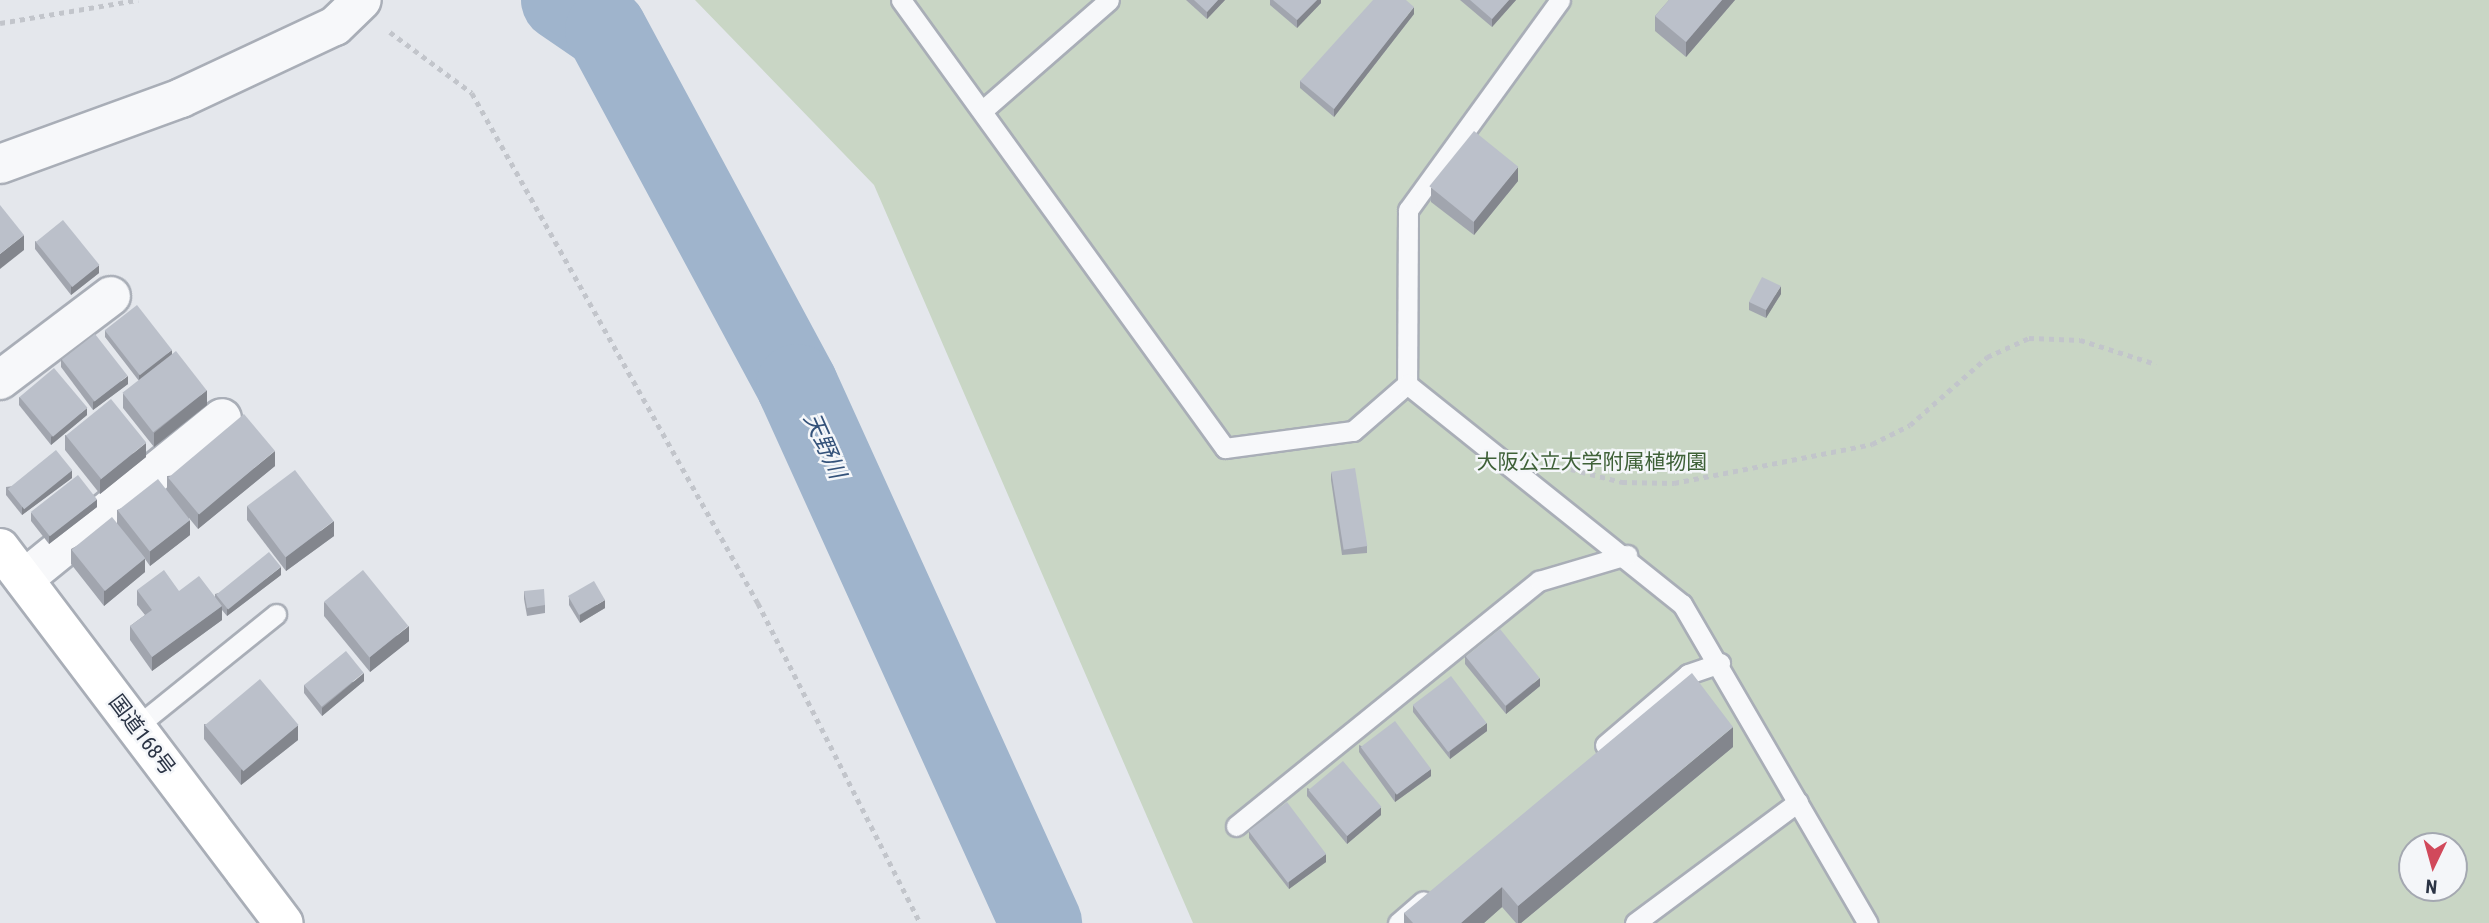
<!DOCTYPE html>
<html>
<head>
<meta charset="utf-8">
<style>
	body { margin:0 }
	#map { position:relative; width:2489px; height:923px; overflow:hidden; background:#e4e7ec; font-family:"Roboto Condensed","Noto Sans JP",sans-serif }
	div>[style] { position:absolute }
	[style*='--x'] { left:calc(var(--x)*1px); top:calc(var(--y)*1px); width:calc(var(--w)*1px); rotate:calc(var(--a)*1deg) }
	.green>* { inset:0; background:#c9d6c5 }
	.river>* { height:82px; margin:-41px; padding:0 41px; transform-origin:41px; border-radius:41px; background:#9fb4cc }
	.path>* { height:4.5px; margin-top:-2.25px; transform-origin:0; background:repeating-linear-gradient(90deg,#c2c5cb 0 5px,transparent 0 10px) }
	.roads { filter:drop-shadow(2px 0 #a9aeb7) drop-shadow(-2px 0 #a9aeb7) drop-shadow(0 2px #a9aeb7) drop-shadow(0 -2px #a9aeb7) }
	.service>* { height:19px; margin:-9.5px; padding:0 9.5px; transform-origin:9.5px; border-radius:9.5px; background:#f7f8fa }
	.minor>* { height:38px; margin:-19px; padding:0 19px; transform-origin:19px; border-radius:19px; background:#f7f8fa }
	.trunk>* { height:38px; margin:-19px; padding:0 19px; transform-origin:19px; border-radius:19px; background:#fff }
	.wall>* { inset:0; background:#a1a5ae }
	.shaded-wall>* { inset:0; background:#83868d }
	.building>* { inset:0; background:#bbc0ca; transform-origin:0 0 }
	span { translate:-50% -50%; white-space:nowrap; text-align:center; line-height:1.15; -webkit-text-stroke:5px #f4f6f9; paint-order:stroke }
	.park-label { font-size:21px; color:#3f6138 }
	.street-label { font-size:21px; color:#2b3445 }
	.water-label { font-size:23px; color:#34527a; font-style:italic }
	.north { position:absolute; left:2398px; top:832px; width:70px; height:70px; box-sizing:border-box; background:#f4f6f9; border:2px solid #a4a8b1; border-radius:50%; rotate:185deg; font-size:19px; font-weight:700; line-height:28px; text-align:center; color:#2b3445 }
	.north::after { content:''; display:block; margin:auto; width:24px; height:32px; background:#d1495b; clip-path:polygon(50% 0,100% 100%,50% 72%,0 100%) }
</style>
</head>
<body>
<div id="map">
	<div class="green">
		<i style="clip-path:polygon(evenodd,695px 0,2489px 0,2489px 923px,1193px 923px,874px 185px,695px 0,2412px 846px,2454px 846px,2454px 888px,2412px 888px,2412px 846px)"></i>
	</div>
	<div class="river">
		<i style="--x:562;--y:0;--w:53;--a:34.3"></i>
		<i style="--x:606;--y:30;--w:403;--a:61.7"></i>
		<i style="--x:797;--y:385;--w:591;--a:65.6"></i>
	</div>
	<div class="path">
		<i style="--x:0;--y:23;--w:140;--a:-9.5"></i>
		<i style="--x:390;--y:32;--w:102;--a:36.6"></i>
		<i style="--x:472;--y:93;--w:585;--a:60.72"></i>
		<i style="--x:758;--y:603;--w:359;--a:63.1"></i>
		<i style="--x:1571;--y:469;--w:53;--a:14.3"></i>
		<i style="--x:1622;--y:482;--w:52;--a:1.1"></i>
		<i style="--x:1674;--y:483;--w:202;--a:-11.1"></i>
		<i style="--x:1872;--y:444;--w:42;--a:-26.6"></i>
		<i style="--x:1910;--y:425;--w:103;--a:-41.4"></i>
		<i style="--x:1987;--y:357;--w:46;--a:-24.3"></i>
		<i style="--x:2029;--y:338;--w:51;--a:2.2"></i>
		<i style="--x:2080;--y:340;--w:80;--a:17.5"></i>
	</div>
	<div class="roads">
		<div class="service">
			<i style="--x:901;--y:0;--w:553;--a:54.13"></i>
			<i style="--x:1225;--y:448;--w:129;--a:-7.6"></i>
			<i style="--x:1353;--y:431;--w:72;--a:-41"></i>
			<i style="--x:1560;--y:0;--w:259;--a:125.9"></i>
			<i style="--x:1408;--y:210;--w:174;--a:90.3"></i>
			<i style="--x:1407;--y:384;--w:352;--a:38.7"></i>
			<i style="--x:1682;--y:604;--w:369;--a:59.8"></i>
			<i style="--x:983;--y:110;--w:167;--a:-41.1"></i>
			<i style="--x:136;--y:727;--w:180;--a:-38.9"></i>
			<i style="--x:1605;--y:745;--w:109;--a:-40.5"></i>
			<i style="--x:1688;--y:674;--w:34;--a:-19"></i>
			<i style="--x:1236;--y:826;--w:390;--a:-39"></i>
			<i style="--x:1539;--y:581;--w:92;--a:-16.5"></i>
			<i style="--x:1398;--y:923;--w:33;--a:-41"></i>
			<i style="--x:1635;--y:923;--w:203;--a:-36.6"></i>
		</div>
		<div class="minor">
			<i style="--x:0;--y:164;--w:193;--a:-20"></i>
			<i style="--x:181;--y:98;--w:170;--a:-25.1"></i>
			<i style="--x:335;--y:26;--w:37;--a:-44"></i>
			<i style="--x:0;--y:380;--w:139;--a:-37.1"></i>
			<i style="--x:24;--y:579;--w:255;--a:-39.1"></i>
		</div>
		<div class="trunk">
			<i style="--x:0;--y:548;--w:470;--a:52.9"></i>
		</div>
	</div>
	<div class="wall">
		<i style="clip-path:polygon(1186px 0,1225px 0,1207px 19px)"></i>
		<i style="clip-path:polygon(1270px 0,1321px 0,1321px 3px,1297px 28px,1270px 5px)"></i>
		<i style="clip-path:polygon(1460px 0,1516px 0,1492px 27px)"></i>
		<i style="clip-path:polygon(1669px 0,1735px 0,1686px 57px,1655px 31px,1655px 16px)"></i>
		<i style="clip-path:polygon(1414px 14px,1334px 117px,1300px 88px,1300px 81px)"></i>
		<i style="clip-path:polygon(1518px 181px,1474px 235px,1431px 202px,1431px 188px)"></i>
		<i style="clip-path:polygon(35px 241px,99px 273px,71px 295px,35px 249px)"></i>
		<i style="clip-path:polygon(1781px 294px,1766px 318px,1749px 310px,1749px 302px)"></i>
		<i style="clip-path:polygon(105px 330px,172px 355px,207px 405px,154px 447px,123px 408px,123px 394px,139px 381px,105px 337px)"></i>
		<i style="clip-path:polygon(61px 359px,128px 384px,93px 410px,61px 367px)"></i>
		<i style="clip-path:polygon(19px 397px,87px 415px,51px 445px,19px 405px)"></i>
		<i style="clip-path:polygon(65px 435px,146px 457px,100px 494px,65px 450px)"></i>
		<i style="clip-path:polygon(275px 466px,198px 529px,189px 518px,190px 535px,150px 566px,145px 559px,145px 572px,104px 606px,71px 564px,71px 549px,117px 524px,117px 510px,167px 490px,167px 476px)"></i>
		<i style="clip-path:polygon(1331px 472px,1367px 546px,1367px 553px,1342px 555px,1331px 480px)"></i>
		<i style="clip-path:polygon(72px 478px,22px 515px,6px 495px,6px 487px)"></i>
		<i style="clip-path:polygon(247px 506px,334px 536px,286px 571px,247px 520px)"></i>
		<i style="clip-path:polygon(97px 507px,49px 544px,31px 521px,31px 513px)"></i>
		<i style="clip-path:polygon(281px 575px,227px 616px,222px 610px,222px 620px,152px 671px,130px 640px,130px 626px,145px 615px,137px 605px,137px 590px,179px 591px,215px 597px,215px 594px)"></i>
		<i style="clip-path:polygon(524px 591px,545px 605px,545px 613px,527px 616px,524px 599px)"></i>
		<i style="clip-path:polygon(569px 597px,605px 608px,580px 623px,569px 605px)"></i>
		<i style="clip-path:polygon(324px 602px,409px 641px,370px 672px,324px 616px)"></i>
		<i style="clip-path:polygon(1465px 656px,1540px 686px,1506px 714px,1465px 664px)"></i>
		<i style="clip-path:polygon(364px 681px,322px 716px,304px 693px,304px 685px)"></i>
		<i style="clip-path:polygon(1413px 705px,1487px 731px,1450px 759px,1413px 712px)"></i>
		<i style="clip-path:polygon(204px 724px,298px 740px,241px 785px,204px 739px)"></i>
		<i style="clip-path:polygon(1359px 745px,1431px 776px,1395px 802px,1359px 752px)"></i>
		<i style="clip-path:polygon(1733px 747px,1521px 923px,1516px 923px,1502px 907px,1484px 923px,1404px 923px,1404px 913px)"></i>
		<i style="clip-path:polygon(1307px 788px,1381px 815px,1347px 844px,1307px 796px)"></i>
		<i style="clip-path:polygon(1249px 831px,1326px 862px,1289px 889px,1249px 838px)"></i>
	</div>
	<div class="shaded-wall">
		<i style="clip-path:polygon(1218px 0,1225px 0,1207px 19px,1207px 12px)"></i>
		<i style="clip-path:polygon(1317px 0,1321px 0,1321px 3px,1297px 28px,1297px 20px)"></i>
		<i style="clip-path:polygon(1509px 0,1516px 0,1492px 27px,1492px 19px)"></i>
		<i style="clip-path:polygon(1722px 0,1735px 0,1686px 57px,1686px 42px)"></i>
		<i style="clip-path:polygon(1414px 7px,1414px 14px,1334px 117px,1334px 109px)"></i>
		<i style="clip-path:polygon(1518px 167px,1518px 181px,1474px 235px,1474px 220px)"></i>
		<i style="clip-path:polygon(24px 235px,24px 250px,0 269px,0 254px)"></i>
		<i style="clip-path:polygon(99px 265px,99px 273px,71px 295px,71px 287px)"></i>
		<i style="clip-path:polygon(1781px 286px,1781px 294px,1766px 318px,1766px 310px)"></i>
		<i style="clip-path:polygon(172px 350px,172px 357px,139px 382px,139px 374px)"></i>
		<i style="clip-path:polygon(128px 376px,128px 384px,93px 410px,93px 402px)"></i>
		<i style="clip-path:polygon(207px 390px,207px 405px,154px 447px,154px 433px)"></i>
		<i style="clip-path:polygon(87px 408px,87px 415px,51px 445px,51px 437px)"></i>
		<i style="clip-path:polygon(146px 443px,146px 457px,100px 494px,100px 480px)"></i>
		<i style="clip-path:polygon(275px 451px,275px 466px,198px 529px,198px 514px)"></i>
		<i style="clip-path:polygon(72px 470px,72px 478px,22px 515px,22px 507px)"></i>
		<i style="clip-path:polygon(97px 499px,97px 507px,49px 544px,49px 536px)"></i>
		<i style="clip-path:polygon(190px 520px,190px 535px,150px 566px,150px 551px)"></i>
		<i style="clip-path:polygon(334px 521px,334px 536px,286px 571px,286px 557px)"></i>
		<i style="clip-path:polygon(145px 558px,145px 572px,104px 606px,104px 591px)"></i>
		<i style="clip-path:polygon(281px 567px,281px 575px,227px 616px,227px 609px)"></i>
		<i style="clip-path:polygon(605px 600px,605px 608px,580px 623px,580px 615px)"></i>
		<i style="clip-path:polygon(222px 606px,222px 620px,152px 671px,152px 657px)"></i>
		<i style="clip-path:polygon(409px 626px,409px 641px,370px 672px,370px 657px)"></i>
		<i style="clip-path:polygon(364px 673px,364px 681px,322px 716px,322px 708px)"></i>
		<i style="clip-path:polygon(1540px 678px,1540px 686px,1506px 714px,1506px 706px)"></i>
		<i style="clip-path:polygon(1487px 723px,1487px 731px,1450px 759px,1450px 751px)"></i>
		<i style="clip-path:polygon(298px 725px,298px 740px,241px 785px,241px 770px)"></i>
		<i style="clip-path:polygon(1733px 727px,1733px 747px,1521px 923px,1518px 923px,1518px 906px)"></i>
		<i style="clip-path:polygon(1431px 769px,1431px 776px,1395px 802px,1395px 794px)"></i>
		<i style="clip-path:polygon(1381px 807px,1381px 815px,1347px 844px,1347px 836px)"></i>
		<i style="clip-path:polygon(1326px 854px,1326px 862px,1289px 889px,1289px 881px)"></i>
		<i style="clip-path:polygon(1502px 887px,1502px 907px,1484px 923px,1461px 923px)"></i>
	</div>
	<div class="building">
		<i style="clip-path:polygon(1194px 0,1218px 0,1207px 12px)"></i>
		<i style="clip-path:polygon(1273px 0,1317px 0,1297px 20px)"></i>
		<i style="clip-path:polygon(1373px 0,1406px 0,1414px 7px,1334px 109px,1300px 81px)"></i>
		<i style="clip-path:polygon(1470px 0,1509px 0,1492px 19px)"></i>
		<i style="clip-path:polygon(1669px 0,1722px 0,1686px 42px,1655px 16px)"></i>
		<i style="left:1474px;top:131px;width:57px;height:71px;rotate:39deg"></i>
		<i style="clip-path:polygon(0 205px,24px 235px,0 254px)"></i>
		<i style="left:63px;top:220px;width:58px;height:35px;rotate:51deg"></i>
		<i style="clip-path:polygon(1762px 277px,1781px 286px,1766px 310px,1749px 302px)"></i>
		<i style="left:137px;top:305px;width:57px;height:41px;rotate:52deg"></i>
		<i style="left:95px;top:334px;width:53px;height:42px;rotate:52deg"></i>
		<i style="left:176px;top:351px;width:50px;height:68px;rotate:52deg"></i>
		<i style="left:54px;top:368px;width:52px;height:45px;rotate:50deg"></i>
		<i style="left:111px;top:399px;width:56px;height:58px;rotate:51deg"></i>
		<i style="left:244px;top:414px;width:48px;height:99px;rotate:50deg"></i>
		<i style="left:56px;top:450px;width:26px;height:62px;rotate:51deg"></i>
		<i style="left:1355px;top:468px;width:79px;height:24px;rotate:81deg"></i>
		<i style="left:295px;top:470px;width:64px;height:60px;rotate:53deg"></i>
		<i style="left:78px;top:475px;width:31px;height:60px;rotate:52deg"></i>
		<i style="left:158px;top:479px;width:52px;height:51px;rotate:52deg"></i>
		<i style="left:112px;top:517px;width:53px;height:52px;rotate:51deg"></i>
		<i style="left:269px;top:552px;width:19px;height:68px;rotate:51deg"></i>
		<i style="clip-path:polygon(164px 570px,179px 591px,199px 576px,222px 606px,152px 657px,130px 626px,152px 610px,137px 590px)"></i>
		<i style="left:363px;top:570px;width:72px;height:50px;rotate:51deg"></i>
		<i style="left:594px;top:581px;width:22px;height:30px;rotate:60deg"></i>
		<i style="clip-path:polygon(544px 589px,545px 605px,527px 608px,524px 591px)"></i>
		<i style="left:1500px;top:629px;width:63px;height:44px;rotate:51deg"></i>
		<i style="left:346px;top:651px;width:28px;height:54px;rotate:51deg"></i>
		<i style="clip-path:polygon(1692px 673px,1733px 727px,1518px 906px,1502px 887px,1461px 923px,1413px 923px,1404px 913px)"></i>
		<i style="left:1451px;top:676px;width:59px;height:48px;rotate:53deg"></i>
		<i style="left:260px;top:679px;width:60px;height:72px;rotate:50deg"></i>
		<i style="left:1395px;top:721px;width:60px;height:43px;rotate:53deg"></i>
		<i style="left:1343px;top:761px;width:60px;height:45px;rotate:50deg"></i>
		<i style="left:1287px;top:802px;width:65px;height:48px;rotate:53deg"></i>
	</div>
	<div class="park-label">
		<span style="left:1592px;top:462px">大阪公立大学附属植物園</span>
	</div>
	<div class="street-label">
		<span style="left:142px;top:735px;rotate:53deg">国道168号</span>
	</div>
	<div class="water-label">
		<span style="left:824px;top:446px;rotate:66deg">天野川</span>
	</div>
	<div class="north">N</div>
</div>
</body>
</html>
